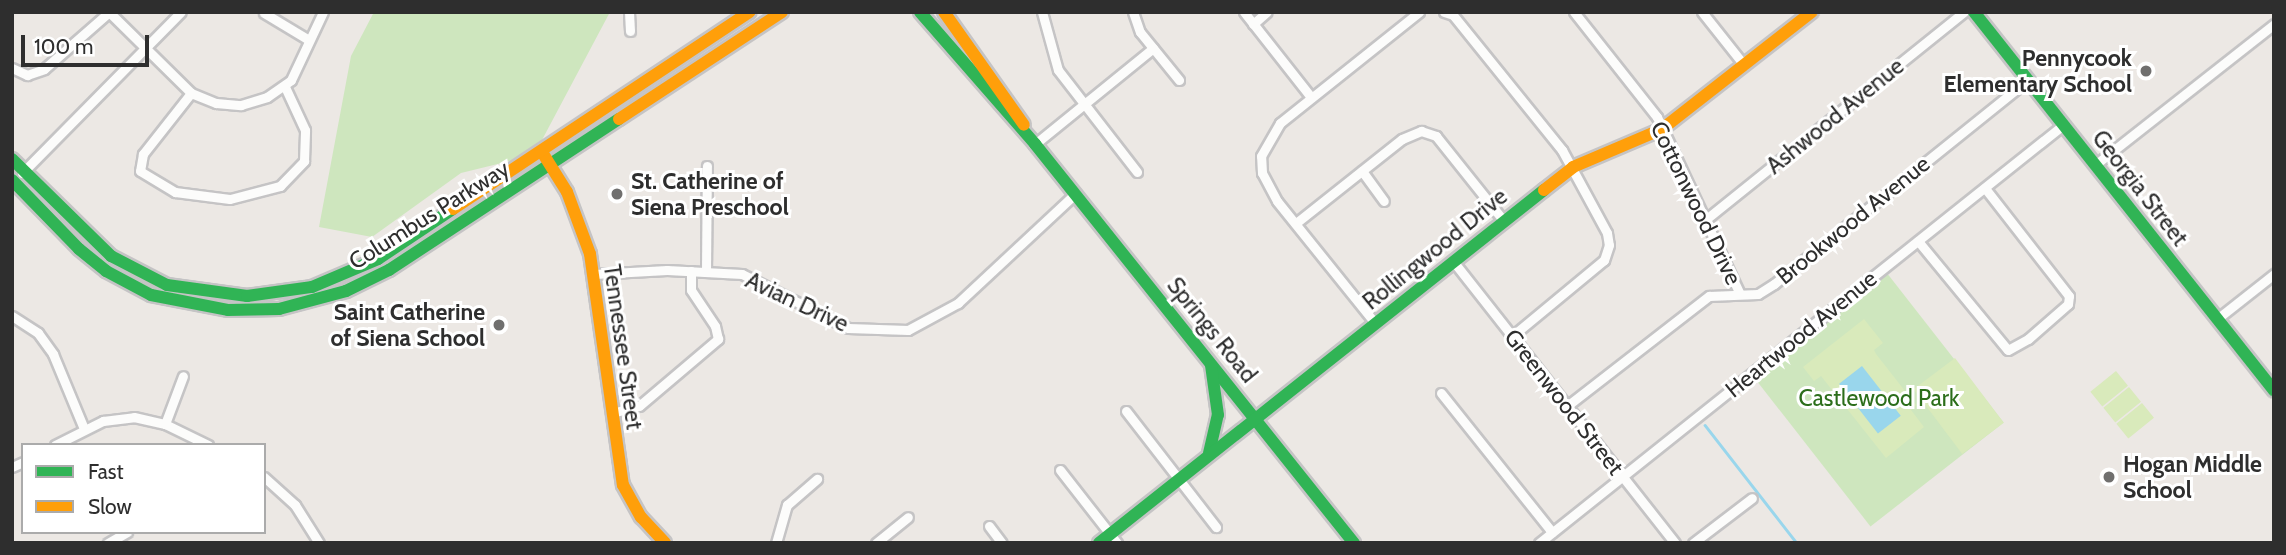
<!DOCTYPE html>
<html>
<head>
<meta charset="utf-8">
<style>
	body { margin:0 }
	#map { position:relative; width:2286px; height:555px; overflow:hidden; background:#ece8e4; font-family:Cabin,sans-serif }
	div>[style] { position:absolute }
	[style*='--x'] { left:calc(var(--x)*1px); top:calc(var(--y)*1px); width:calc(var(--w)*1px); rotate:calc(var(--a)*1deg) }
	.green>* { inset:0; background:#cee6be; transform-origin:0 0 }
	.pitch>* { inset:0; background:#d9eabb; transform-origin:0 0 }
	.water>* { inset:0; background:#99d6ec; transform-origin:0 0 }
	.stream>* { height:2.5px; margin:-1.25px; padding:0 1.25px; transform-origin:1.25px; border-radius:1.25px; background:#99d6ec }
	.roads { filter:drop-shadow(2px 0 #c5c4c5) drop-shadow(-2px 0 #c5c4c5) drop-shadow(0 2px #c5c4c5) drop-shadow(0 -2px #c5c4c5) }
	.street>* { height:9px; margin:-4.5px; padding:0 4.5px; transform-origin:4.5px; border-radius:4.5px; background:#fcfcfb }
	.fast>* { height:12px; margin:-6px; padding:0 6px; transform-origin:6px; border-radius:6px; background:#30b455 }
	.slow>* { height:12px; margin:-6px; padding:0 6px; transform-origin:6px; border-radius:6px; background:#ff9f0a }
	.dots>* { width:19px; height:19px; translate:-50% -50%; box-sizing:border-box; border:4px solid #fff; border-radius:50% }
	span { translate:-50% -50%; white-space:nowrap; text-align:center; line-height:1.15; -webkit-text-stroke:6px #fff; paint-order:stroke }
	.poi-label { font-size:23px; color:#2e2e2e; font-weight:700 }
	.right { translate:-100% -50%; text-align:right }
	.left { translate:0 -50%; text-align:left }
	.street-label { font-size:23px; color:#2e2e2e }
	.park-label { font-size:23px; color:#2c6e1b }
	.frame { position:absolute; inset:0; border:14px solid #2e2e2e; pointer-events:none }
	.legend { position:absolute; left:21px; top:443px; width:245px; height:91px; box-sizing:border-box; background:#fff; border:2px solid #ababab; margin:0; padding:9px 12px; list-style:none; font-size:21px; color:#2e2e2e }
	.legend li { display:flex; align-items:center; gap:14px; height:35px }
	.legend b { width:35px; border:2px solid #ababab }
	.scale { position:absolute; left:21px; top:35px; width:128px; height:32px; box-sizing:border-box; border:4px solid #2e2e2e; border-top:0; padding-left:9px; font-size:21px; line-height:24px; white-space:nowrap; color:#2e2e2e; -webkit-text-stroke:5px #fff; paint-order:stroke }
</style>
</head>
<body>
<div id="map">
	<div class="green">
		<i style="clip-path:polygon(374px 12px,610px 12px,534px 155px,461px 173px,372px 237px,319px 227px,351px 56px)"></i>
		<i style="left:1883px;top:268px;width:196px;height:169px;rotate:52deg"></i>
	</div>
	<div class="pitch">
		<i style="clip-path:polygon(1864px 319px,1883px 343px,1874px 350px,1876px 354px,1916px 405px,1911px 410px,1924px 427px,1886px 458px,1821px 376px,1814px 381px,1803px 367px)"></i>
		<i style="left:1955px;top:358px;width:81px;height:52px;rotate:53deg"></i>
		<i style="left:2116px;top:371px;width:19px;height:33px;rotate:51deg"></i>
		<i style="left:2129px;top:387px;width:19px;height:33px;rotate:51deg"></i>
		<i style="left:2142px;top:403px;width:19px;height:33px;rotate:51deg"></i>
	</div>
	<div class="water">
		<i style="left:1862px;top:366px;width:63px;height:29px;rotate:52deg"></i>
	</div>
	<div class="stream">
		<i style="--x:1705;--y:425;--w:150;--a:52.1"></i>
	</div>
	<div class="roads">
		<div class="street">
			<i style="--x:629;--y:12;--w:19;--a:87"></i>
			<i style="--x:1042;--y:12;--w:60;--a:74.6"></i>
			<i style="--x:1058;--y:70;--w:129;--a:52.2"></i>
			<i style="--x:1133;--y:12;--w:21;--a:71"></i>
			<i style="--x:1140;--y:32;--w:62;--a:50.9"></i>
			<i style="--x:1244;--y:12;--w:108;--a:51.8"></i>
			<i style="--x:1444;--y:12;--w:9;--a:18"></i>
			<i style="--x:1453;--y:15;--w:174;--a:51.1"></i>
			<i style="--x:1562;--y:150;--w:94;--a:61.5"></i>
			<i style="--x:1607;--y:233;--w:12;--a:81"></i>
			<i style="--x:1609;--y:245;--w:16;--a:108"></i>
			<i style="--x:1604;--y:260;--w:119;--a:140.4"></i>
			<i style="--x:1574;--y:12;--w:134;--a:51.7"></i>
			<i style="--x:1657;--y:117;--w:195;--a:64.9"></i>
			<i style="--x:1702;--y:12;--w:68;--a:51.6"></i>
			<i style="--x:264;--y:13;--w:52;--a:31"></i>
			<i style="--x:1253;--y:24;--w:18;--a:-41"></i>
			<i style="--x:12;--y:68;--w:17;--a:25"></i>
			<i style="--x:27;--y:75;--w:18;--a:-19"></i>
			<i style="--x:44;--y:69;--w:86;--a:-41.2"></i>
			<i style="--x:109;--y:12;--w:115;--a:44.6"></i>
			<i style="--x:191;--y:93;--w:27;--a:22"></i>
			<i style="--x:216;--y:103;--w:25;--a:5"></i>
			<i style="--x:241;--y:105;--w:27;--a:-17"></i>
			<i style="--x:267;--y:97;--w:29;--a:-35"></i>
			<i style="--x:291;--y:80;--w:75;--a:-64.8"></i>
			<i style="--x:191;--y:93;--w:78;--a:128.2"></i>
			<i style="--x:143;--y:154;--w:17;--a:100"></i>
			<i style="--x:140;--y:171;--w:41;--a:31"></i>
			<i style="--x:175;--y:192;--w:55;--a:7.3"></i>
			<i style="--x:230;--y:199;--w:52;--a:-14.6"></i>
			<i style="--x:280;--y:186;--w:35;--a:-46"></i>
			<i style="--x:304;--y:161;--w:31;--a:-88"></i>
			<i style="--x:305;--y:130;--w:47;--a:-114.9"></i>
			<i style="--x:1035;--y:144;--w:152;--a:-39.1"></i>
			<i style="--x:2095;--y:165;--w:228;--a:-38.2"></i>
			<i style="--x:1362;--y:171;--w:37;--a:54"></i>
			<i style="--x:22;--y:173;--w:226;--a:-45.4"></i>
			<i style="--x:1705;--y:220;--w:332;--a:-38.8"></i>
			<i style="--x:1296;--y:223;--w:135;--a:-38.4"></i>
			<i style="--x:1402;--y:139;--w:21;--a:-23"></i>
			<i style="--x:1421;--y:131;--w:16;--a:18"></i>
			<i style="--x:1436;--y:136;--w:107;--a:51.4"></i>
			<i style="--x:1918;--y:241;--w:141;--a:50.5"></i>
			<i style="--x:2008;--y:350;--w:23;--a:-29"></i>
			<i style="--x:2028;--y:339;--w:53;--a:-41.2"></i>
			<i style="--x:2068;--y:304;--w:8;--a:-83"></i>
			<i style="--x:2069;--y:296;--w:137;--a:-127.9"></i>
			<i style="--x:1453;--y:261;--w:359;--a:51.8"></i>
			<i style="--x:706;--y:271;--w:105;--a:-89.5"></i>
			<i style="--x:594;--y:274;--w:73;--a:-3.1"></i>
			<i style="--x:667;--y:270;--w:75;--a:3.1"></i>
			<i style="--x:742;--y:274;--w:119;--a:27"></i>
			<i style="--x:848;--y:328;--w:60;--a:1.9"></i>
			<i style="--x:908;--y:330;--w:57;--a:-28.4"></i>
			<i style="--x:958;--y:303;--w:161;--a:-43"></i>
			<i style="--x:12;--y:316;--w:31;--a:33"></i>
			<i style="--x:38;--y:333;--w:26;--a:54"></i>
			<i style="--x:53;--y:354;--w:81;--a:67.5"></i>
			<i style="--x:2217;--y:319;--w:73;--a:-38.3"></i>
			<i style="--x:1375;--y:323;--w:156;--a:-128.8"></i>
			<i style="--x:1277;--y:201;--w:32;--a:-118"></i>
			<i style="--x:1262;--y:173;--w:17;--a:-93"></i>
			<i style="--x:1261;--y:156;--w:38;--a:-60"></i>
			<i style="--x:1280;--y:123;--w:178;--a:-38.6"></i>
			<i style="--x:1441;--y:393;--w:178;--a:51.4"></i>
			<i style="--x:1567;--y:406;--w:180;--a:-37.8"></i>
			<i style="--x:1709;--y:296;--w:49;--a:-2.3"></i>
			<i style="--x:1758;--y:294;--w:19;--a:-32"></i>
			<i style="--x:1774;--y:284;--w:326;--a:-38.8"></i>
			<i style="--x:1126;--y:411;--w:147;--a:52.2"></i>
			<i style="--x:612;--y:413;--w:28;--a:-15"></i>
			<i style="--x:639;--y:406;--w:104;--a:-40.3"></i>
			<i style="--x:718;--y:339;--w:13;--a:-103"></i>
			<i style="--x:715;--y:326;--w:43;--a:-123.7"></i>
			<i style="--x:691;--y:290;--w:19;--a:-90"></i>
			<i style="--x:165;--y:424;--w:51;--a:-69.4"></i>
			<i style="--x:55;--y:445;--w:54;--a:-26.6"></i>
			<i style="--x:103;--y:421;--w:31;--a:-7"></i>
			<i style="--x:134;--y:417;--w:32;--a:13"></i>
			<i style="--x:165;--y:424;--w:48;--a:26"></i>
			<i style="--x:12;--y:467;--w:12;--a:-24"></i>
			<i style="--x:1060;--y:470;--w:93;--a:52"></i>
			<i style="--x:264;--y:477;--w:42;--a:42.1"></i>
			<i style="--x:295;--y:505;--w:45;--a:57.7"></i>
			<i style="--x:989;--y:526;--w:21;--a:53"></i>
			<i style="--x:108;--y:543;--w:22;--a:-30"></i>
			<i style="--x:776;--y:543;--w:40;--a:-74"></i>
			<i style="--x:787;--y:505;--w:40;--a:-41"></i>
			<i style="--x:876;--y:543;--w:41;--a:-39.1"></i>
			<i style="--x:1539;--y:543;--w:670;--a:-38.58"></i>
			<i style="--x:1693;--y:543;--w:74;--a:-37.3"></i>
		</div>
		<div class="fast">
			<i style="--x:920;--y:12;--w:175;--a:48.9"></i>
			<i style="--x:1035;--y:144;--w:511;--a:51.36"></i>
			<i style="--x:1974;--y:12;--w:483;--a:51.6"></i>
			<i style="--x:12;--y:159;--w:139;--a:44.4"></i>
			<i style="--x:111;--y:256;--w:63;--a:27.4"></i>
			<i style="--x:167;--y:285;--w:81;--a:7.8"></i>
			<i style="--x:247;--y:296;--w:66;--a:-7.9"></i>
			<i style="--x:312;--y:287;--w:72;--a:-23"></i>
			<i style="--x:378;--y:259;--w:90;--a:-33.7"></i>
			<i style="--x:12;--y:180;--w:96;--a:45.8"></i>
			<i style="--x:79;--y:249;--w:35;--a:39"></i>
			<i style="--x:106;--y:271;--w:51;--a:28.1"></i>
			<i style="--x:151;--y:295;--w:78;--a:11"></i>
			<i style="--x:228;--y:310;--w:51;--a:-1.1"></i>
			<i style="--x:279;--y:309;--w:69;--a:-15"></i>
			<i style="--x:346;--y:291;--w:48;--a:-26"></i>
			<i style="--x:389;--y:270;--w:275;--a:-33.3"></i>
			<i style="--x:1209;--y:453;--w:39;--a:-77"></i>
			<i style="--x:1218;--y:415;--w:50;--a:-98"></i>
			<i style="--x:1099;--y:543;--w:568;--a:-38.42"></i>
		</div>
		<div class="slow">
			<i style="--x:944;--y:12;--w:138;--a:54.7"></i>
			<i style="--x:619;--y:119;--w:195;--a:-33.3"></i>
			<i style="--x:542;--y:152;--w:47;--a:58"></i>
			<i style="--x:567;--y:192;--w:66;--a:69.6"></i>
			<i style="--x:590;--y:254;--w:233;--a:81.9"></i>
			<i style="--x:623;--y:485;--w:37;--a:61"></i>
			<i style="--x:641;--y:517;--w:35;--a:47"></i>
			<i style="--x:1544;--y:190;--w:37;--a:-38"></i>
			<i style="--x:1573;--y:167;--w:97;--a:-23.1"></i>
			<i style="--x:1662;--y:129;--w:190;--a:-38"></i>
			<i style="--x:453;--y:209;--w:356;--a:-33.6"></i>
		</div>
	</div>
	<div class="dots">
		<i style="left:2146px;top:71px;background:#706f6e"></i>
		<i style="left:617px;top:194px;background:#706f6e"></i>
		<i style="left:499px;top:325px;background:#706f6e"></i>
		<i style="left:2109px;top:477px;background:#706f6e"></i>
	</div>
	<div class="poi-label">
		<span class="right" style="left:2132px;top:71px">Pennycook<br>Elementary School</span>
		<span class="left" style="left:631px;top:194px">St. Catherine of<br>Siena Preschool</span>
		<span class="right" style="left:485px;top:325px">Saint Catherine<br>of Siena School</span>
		<span class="left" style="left:2123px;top:477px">Hogan Middle<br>School</span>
	</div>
	<div class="street-label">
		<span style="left:1835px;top:116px;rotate:-39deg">Ashwood Avenue</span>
		<span style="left:2140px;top:188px;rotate:52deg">Georgia Street</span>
		<span style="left:1696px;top:203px;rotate:64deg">Cottonwood Drive</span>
		<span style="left:429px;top:215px;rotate:-32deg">Columbus Parkway</span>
		<span style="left:1853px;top:220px;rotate:-39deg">Brookwood Avenue</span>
		<span style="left:1435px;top:249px;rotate:-39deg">Rollingwood Drive</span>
		<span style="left:797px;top:302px;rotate:25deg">Avian Drive</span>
		<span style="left:1212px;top:330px;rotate:51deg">Springs Road</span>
		<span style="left:1801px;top:334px;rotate:-39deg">Heartwood Avenue</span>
		<span style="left:623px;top:347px;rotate:82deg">Tennessee Street</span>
		<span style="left:1564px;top:402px;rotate:52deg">Greenwood Street</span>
	</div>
	<div class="park-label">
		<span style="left:1879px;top:398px">Castlewood Park</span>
	</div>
	<div class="frame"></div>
	<ul class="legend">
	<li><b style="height:9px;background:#30b455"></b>Fast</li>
	<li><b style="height:9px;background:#ff9f0a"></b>Slow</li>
	</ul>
	<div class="scale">100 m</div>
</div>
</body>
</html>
